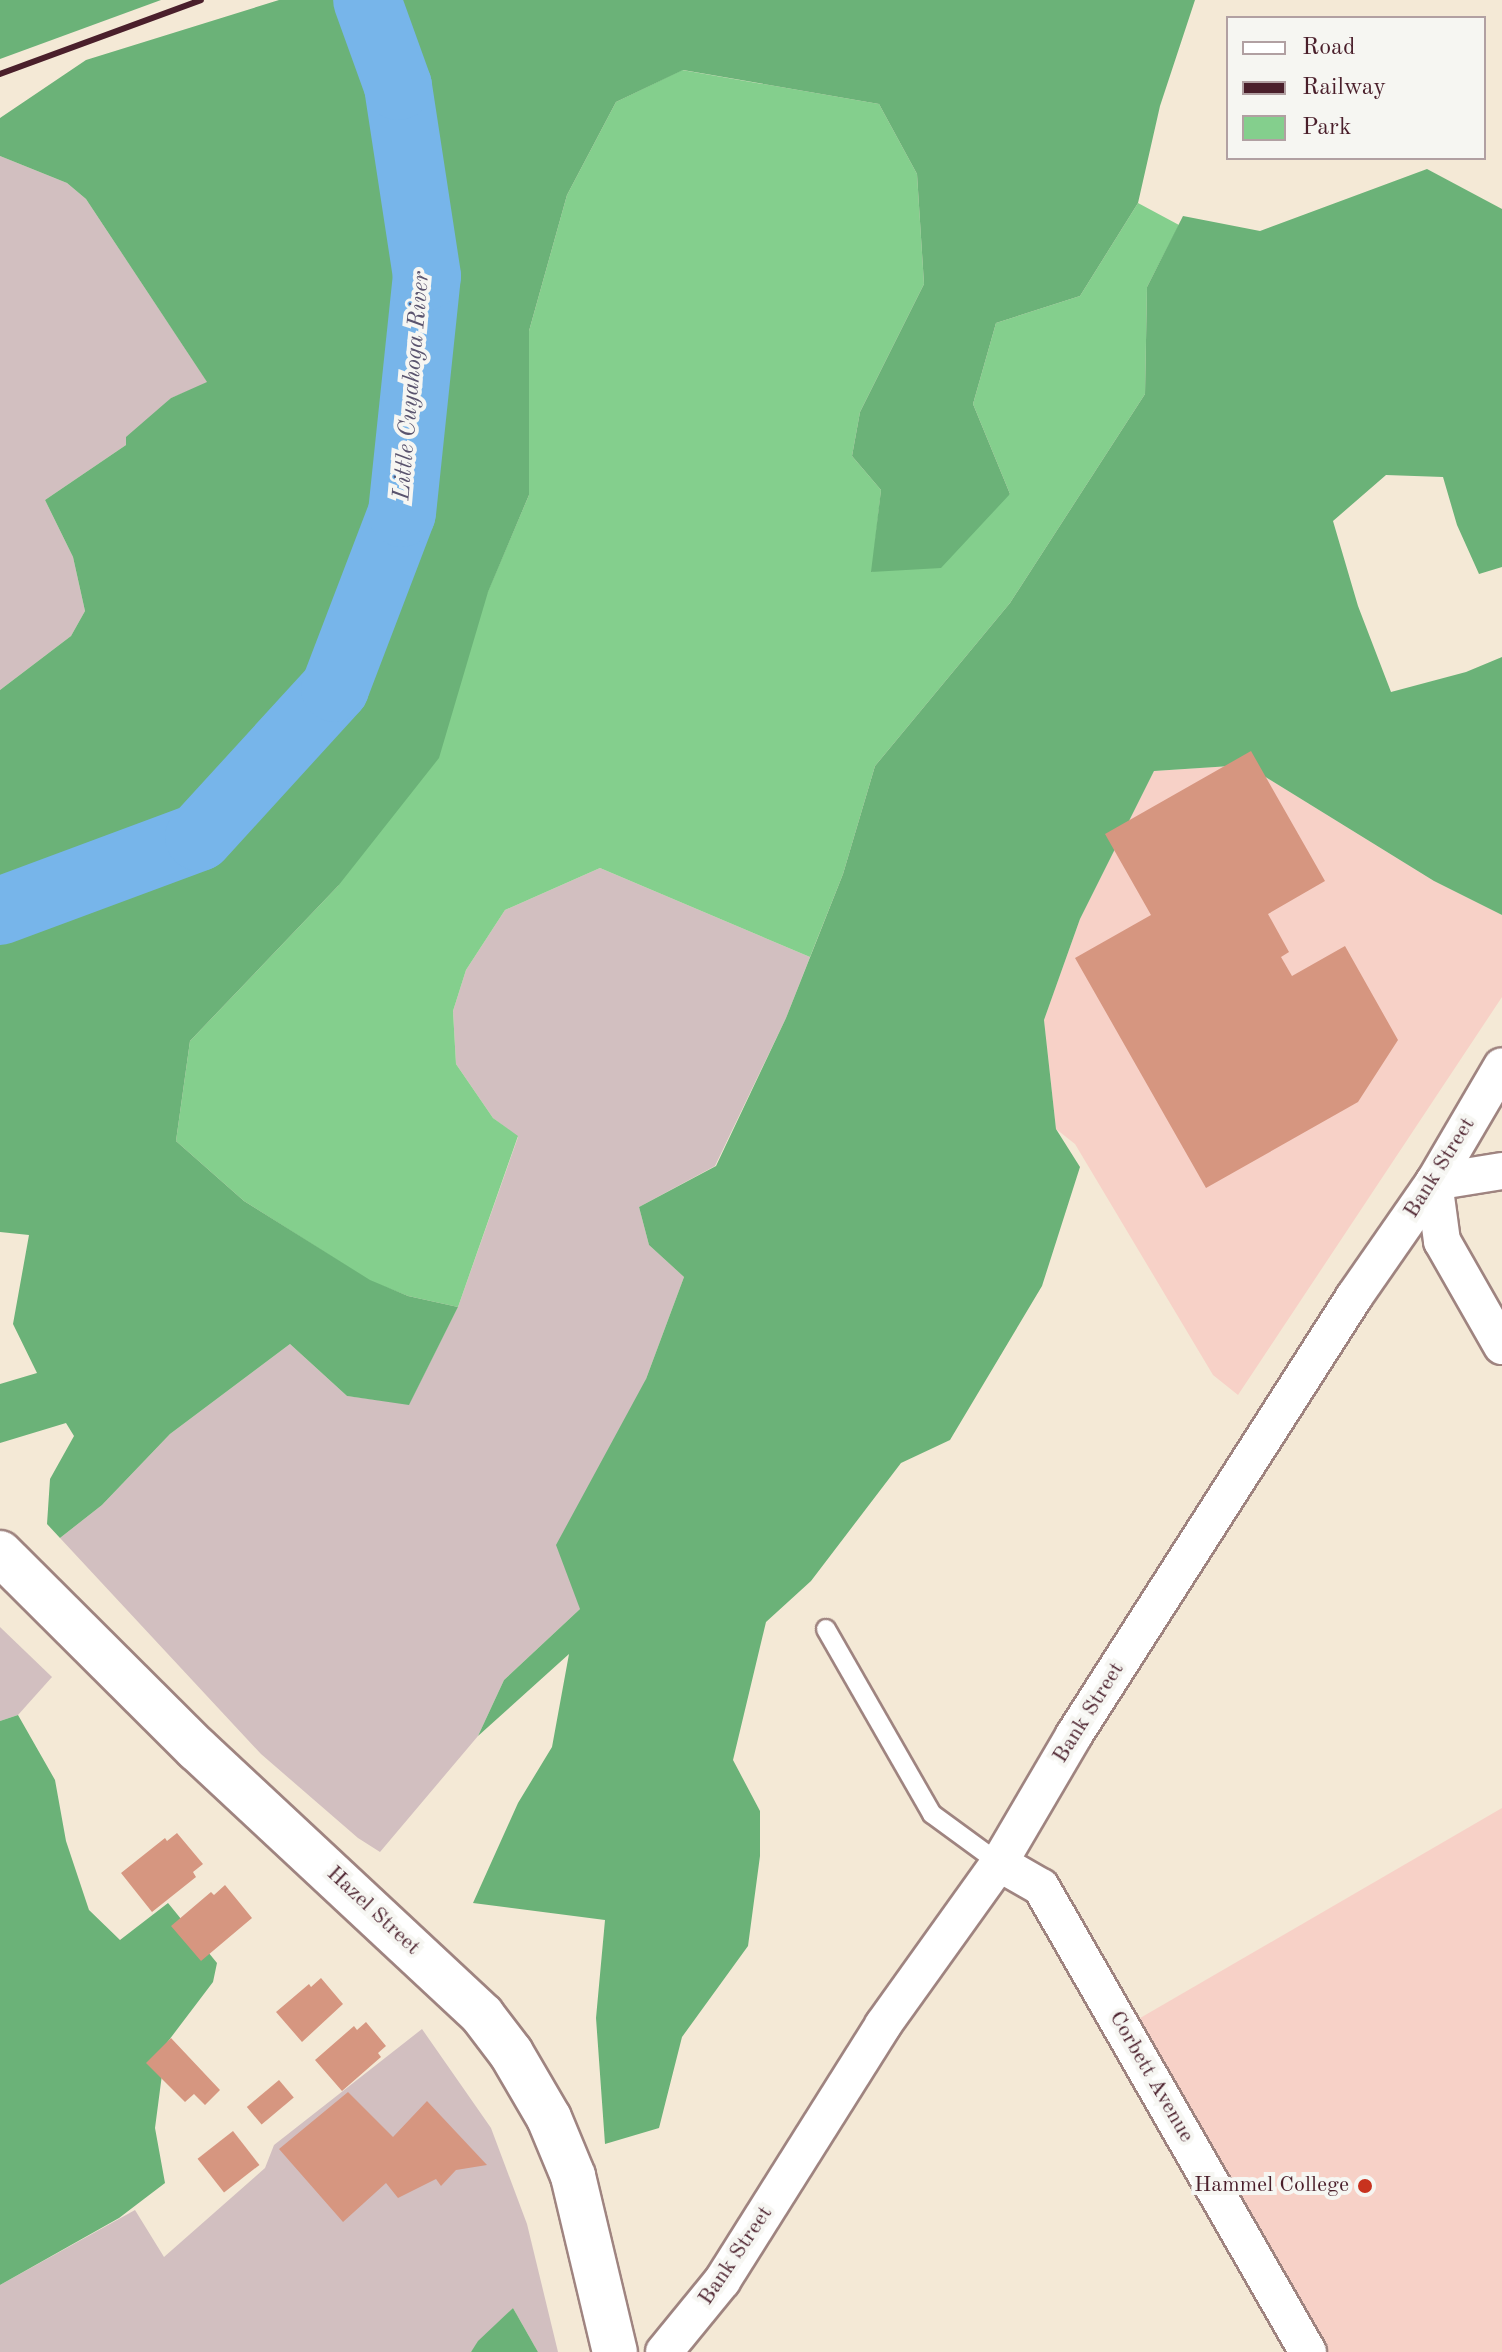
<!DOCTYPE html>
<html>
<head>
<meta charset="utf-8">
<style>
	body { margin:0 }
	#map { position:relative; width:1502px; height:2352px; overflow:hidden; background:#f4e9d6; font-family:"Old Standard TT",serif }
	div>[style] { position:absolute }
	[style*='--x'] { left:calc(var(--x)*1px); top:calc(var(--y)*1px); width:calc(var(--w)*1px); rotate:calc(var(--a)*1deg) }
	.built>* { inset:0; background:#f7d1c7 }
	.industrial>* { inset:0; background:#d2bfc0 }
	.green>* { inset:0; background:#84cf8d }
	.forest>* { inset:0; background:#6bb278 }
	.river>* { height:68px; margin:-34px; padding:0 34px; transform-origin:34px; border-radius:34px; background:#77b5ea }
	.building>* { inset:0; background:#d69680; transform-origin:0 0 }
	.roads { filter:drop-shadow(2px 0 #9f8480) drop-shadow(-2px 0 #9f8480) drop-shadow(0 2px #9f8480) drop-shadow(0 -2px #9f8480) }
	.service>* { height:18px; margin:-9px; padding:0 9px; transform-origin:9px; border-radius:9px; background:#fff }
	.minor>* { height:36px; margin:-18px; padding:0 18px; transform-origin:18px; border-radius:18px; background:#fff }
	.tertiary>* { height:44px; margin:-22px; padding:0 22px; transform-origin:22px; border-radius:22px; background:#fff }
	.rail>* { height:6px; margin:-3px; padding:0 3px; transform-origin:3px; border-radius:3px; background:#4a1f2b }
	.dots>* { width:22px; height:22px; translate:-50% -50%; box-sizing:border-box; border:4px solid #f6f6f2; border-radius:50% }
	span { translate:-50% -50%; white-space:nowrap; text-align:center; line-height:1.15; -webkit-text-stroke:8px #f6f6f2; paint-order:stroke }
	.street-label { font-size:22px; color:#4a1f2b }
	.poi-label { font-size:22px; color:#4a1f2b }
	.right { translate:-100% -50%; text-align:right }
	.water-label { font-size:24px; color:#5a546e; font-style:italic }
	.legend { position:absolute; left:1226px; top:16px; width:260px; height:144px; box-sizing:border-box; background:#f6f6f2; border:2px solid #b1a0a2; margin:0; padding:10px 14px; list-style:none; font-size:24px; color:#4a1f2b }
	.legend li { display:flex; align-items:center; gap:16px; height:40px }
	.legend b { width:40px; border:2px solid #b1a0a2 }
</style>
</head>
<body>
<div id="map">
	<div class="built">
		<i style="clip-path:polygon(1246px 765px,1434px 881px,1502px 915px,1502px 997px,1238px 1395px,1213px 1375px,1075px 1144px,1056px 1129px,1044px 1020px,1080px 919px,1154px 771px)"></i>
		<i style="clip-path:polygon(1502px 1808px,1502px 2352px,1321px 2352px,1135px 2021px)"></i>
	</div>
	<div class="industrial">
		<i style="clip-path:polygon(0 156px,67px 183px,86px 199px,208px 383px,171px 398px,126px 445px,45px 500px,73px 557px,85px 611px,71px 636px,0 690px)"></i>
		<i style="clip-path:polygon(600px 868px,810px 957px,786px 1018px,715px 1166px,639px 1207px,649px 1245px,684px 1277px,646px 1379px,580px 1609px,504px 1680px,478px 1736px,380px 1852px,358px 1838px,261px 1754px,60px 1538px,102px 1505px,170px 1434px,290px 1344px,347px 1396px,409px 1404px,458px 1307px,518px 1137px,493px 1118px,456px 1064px,453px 1011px,466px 970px,505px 910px)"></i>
		<i style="clip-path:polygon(0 1627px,52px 1677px,18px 1715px,0 1721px)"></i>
		<i style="clip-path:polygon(422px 2029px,491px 2128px,527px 2224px,558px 2352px,538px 2352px,513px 2308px,471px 2352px,0 2352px,0 2285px,135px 2210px,164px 2257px,265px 2168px,274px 2145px)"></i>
	</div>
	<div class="green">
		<i style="clip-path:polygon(682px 70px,879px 104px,917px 174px,924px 284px,860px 412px,852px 456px,881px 490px,872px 572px,1010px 494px,973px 404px,996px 323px,1080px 296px,1138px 203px,1179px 225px,1147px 287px,1145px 394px,1010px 603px,875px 766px,843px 874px,810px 957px,600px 868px,505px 910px,466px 970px,453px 1011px,456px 1064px,493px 1118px,518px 1136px,458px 1307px,408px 1296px,370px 1281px,244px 1201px,176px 1141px,190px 1041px,338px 886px,488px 591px,529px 495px,529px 331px,567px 195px,616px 102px)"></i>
	</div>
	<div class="forest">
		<i style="clip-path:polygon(0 0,161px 0,0 59px)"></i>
		<i style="clip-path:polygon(279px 0,1195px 0,1160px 106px,1138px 203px,1080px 296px,996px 323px,973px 404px,1010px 494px,941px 568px,871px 572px,881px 490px,852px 456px,860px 412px,924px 284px,917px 174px,879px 104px,683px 70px,616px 102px,567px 195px,529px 331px,529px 495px,488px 592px,439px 758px,338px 886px,190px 1041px,176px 1141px,244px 1201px,370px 1280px,408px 1296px,458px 1307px,409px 1405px,347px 1396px,290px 1344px,170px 1434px,102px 1505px,60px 1538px,47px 1524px,50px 1479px,74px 1436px,66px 1423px,0 1443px,0 1384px,37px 1373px,13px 1324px,29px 1235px,0 1232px,0 690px,71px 636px,85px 611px,73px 557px,45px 500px,126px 445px,126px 437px,171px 398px,207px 382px,86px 199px,67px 183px,0 156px,0 118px,86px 60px)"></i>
		<i style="clip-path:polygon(1427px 169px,1502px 209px,1502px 567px,1479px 574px,1457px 525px,1443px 477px,1386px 475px,1333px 521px,1358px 606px,1391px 692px,1466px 672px,1502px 657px,1502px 915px,1434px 881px,1246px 765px,1154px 771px,1080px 919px,1044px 1020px,1056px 1129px,1080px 1167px,1042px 1286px,950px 1440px,901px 1463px,811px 1581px,766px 1622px,733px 1760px,760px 1811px,760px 1856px,748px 1946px,682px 2037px,659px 2128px,605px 2144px,596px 2018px,605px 1920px,473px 1903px,518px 1803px,552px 1747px,569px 1654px,478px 1736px,504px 1680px,580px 1609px,556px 1545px,646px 1379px,684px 1277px,649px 1245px,639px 1207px,716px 1166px,786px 1018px,843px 874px,875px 766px,1010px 603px,1145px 394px,1147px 287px,1183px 216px,1260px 231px)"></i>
		<i style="clip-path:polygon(18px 1715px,55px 1780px,66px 1841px,89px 1910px,120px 1940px,168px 1903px,217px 1963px,213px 1982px,166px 2044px,155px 2128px,165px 2183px,119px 2218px,0 2285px,0 1721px)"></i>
		<i style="clip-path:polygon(513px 2308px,538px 2352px,471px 2352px,478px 2341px)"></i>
	</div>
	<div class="river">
		<i style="--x:0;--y:911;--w:212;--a:-20.4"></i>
		<i style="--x:199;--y:837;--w:202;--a:-47.6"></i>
		<i style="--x:335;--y:688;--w:187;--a:-69.1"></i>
		<i style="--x:402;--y:513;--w:238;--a:-84"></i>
		<i style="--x:427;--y:276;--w:192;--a:-98.7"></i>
		<i style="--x:398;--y:86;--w:91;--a:-109.8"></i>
	</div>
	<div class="building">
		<i style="clip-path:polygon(1251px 751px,1325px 881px,1268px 914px,1289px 952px,1281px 957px,1292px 976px,1345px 946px,1398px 1040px,1358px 1102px,1206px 1188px,1075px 958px,1151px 915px,1105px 834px)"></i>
		<i style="clip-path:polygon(177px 1833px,203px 1864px,193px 1872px,196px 1877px,152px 1912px,121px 1873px,165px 1838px,167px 1841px)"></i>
		<i style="clip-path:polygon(225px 1885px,252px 1918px,201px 1961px,171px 1926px,211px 1892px,214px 1895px)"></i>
		<i style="clip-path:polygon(321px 1978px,343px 2004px,302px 2042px,276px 2012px,309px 1984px,311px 1987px)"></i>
		<i style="clip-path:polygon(366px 2022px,386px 2046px,378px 2053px,381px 2057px,342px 2091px,315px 2060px,354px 2026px,357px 2030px)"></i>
		<i style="clip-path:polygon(171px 2038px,220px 2090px,205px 2105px,194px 2094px,185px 2102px,146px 2063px)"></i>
		<i style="left:279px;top:2080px;width:23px;height:42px;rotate:50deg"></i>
		<i style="clip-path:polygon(348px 2092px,393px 2137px,427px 2101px,487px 2165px,456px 2170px,441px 2186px,436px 2179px,398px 2198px,386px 2183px,343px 2222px,279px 2149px)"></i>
		<i style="left:233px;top:2131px;width:43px;height:45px;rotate:52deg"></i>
	</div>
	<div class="roads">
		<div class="service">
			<i style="--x:826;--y:1629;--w:213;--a:60.2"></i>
			<i style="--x:932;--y:1814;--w:83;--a:36.2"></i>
		</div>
		<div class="minor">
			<i style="--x:1502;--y:1171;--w:69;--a:170.8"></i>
			<i style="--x:1434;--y:1182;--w:60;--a:82.3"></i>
			<i style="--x:1442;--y:1241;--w:121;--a:60.3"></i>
			<i style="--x:999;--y:1863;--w:48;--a:29.7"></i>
			<i style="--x:1041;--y:1887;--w:536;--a:60.14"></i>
			<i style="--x:664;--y:2352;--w:92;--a:-50.8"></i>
			<i style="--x:722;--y:2281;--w:302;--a:-57.8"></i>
			<i style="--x:883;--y:2025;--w:199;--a:-54.4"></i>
			<i style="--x:999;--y:1863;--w:148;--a:-59.6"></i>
			<i style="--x:1074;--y:1735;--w:520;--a:-57.41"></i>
			<i style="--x:1354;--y:1297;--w:140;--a:-55.2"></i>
			<i style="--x:1434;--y:1182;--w:134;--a:-59.6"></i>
		</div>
		<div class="tertiary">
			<i style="--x:0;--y:1553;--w:278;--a:44.9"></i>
			<i style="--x:197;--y:1749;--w:390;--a:43"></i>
			<i style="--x:482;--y:2015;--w:48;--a:52.7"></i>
			<i style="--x:511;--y:2053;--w:75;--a:59.7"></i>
			<i style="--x:549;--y:2118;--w:63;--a:67.5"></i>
			<i style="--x:573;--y:2176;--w:181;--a:76.6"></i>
		</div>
	</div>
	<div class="rail">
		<i style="--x:0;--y:74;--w:214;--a:-20.2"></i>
	</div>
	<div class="dots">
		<i style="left:1365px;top:2186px;background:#c8321e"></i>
	</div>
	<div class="street-label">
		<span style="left:1440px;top:1168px;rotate:-58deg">Bank Street</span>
		<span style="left:1089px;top:1713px;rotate:-58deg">Bank Street</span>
		<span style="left:373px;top:1911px;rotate:43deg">Hazel Street</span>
		<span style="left:1151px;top:2077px;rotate:60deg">Corbett Avenue</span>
		<span style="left:736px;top:2256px;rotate:-56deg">Bank Street</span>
	</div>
	<div class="poi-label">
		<span class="right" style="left:1349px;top:2186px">Hammel College</span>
	</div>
	<div class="water-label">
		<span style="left:413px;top:386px;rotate:-85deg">Little Cuyahoga River</span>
	</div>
	<ul class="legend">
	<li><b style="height:10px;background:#fff"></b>Road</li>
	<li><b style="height:10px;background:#4a1f2b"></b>Railway</li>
	<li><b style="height:22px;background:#84cf8d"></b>Park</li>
	</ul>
</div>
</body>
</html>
